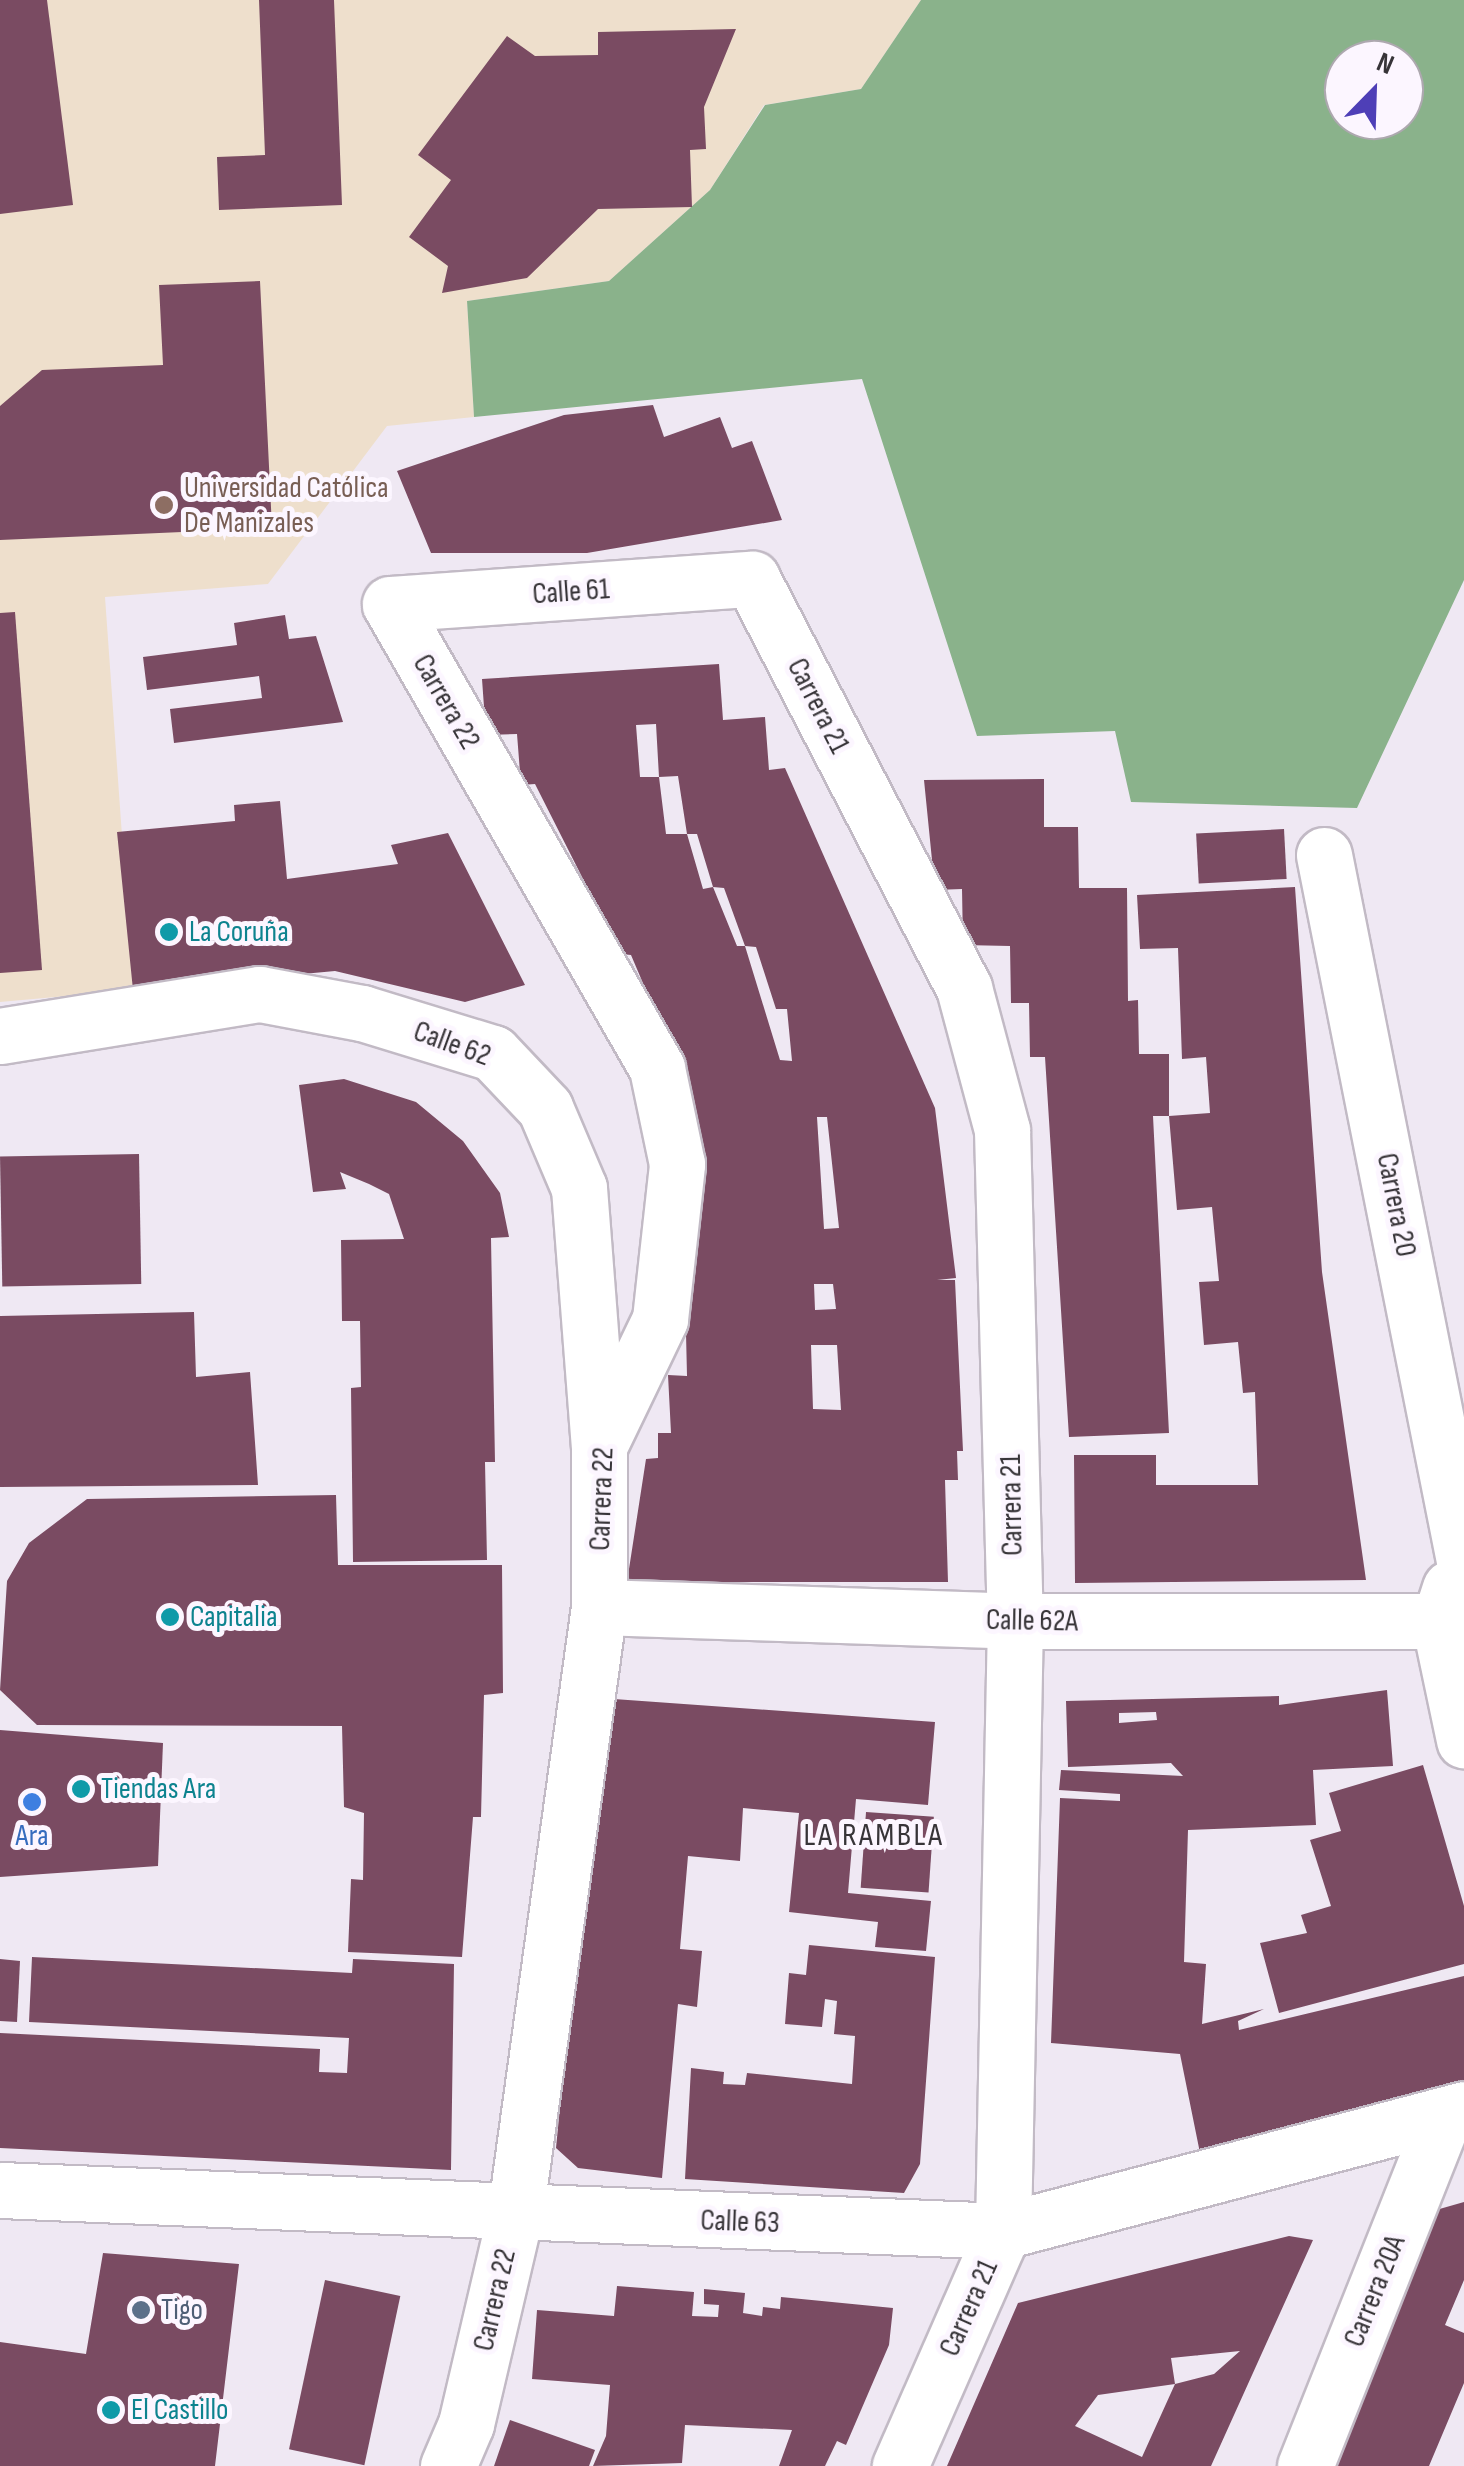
<!DOCTYPE html>
<html>
<head>
<meta charset="utf-8">
<style>
	body { margin:0 }
	#map { position:relative; width:1464px; height:2466px; overflow:hidden; background:#efe8f3; font-family:"Sofia Sans Condensed",sans-serif }
	div>[style] { position:absolute }
	.education>* { inset:0; background:#eedfcc }
	.forest>* { inset:0; background:#8ab28b }
	.building>* { inset:0; background:#7a4b62; transform-origin:0 0 }
	.roads { filter:drop-shadow(2px 0 #c2bac5) drop-shadow(-2px 0 #c2bac5) drop-shadow(0 2px #c2bac5) drop-shadow(0 -2px #c2bac5) }
	.minor>* { height:55px; margin:-27.5px; padding:0 27.5px; transform-origin:27.5px; border-radius:27.5px; background:#fff }
	.dots>* { width:28px; height:28px; translate:-50% -50%; box-sizing:border-box; border:5px solid #fcf6ff; border-radius:50% }
	span { translate:-50% -50%; white-space:nowrap; text-align:center; line-height:1.15; -webkit-text-stroke:10px #fcf6ff; paint-order:stroke }
	.education-label { font-size:30px; color:#785e54 }
	.left { translate:0 -50%; text-align:left }
	.street-label { font-size:30px; color:#373438 }
	.culture-label { font-size:30px; color:#0d838f }
	.shop-label { font-size:30px; color:#366cbe }
	.service-label { font-size:30px; color:#4e5e75 }
	.neighbourhood-label { font-size:32px; color:#373438; letter-spacing:2.5px }
	.north { position:absolute; left:1324px; top:40px; width:100px; height:100px; box-sizing:border-box; background:#fcf6ff; border:2px solid #ada8af; border-radius:50%; rotate:23deg; font-size:28px; font-weight:700; line-height:40px; text-align:center; color:#373438 }
	.north::after { content:''; display:block; margin:auto; width:35px; height:45px; background:#4e3fb7; clip-path:polygon(50% 0,100% 100%,50% 72%,0 100%) }
</style>
</head>
<body>
<div id="map">
	<div class="education">
		<i style="clip-path:polygon(0 0,921px 0,861px 89px,764px 105px,710px 190px,609px 281px,467px 301px,474px 417px,387px 426px,268px 584px,105px 597px,133px 990px,0 1002px)"></i>
	</div>
	<div class="forest">
		<i style="clip-path:polygon(evenodd,921px 0,1464px 0,1464px 580px,1357px 808px,1131px 802px,1115px 731px,977px 736px,862px 379px,474px 417px,467px 301px,609px 281px,710px 190px,765px 105px,861px 89px,921px 0,1344px 60px,1404px 60px,1404px 120px,1344px 120px,1344px 60px)"></i>
	</div>
	<div class="building">
		<i style="clip-path:polygon(0 0,47px 0,73px 205px,0 214px)"></i>
		<i style="clip-path:polygon(259px 0,334px 0,342px 205px,219px 210px,217px 157px,265px 155px)"></i>
		<i style="clip-path:polygon(736px 29px,704px 107px,706px 149px,690px 150px,692px 207px,598px 209px,527px 278px,442px 293px,448px 266px,409px 237px,451px 180px,418px 155px,507px 36px,535px 56px,598px 55px,598px 32px)"></i>
		<i style="clip-path:polygon(260px 281px,272px 528px,0 540px,0 406px,42px 370px,163px 365px,159px 285px)"></i>
		<i style="clip-path:polygon(653px 405px,664px 437px,720px 417px,732px 448px,752px 441px,782px 520px,587px 553px,431px 553px,397px 471px,564px 415px)"></i>
		<i style="clip-path:polygon(15px 612px,42px 970px,0 973px,0 613px)"></i>
		<i style="clip-path:polygon(285px 615px,289px 639px,316px 636px,343px 722px,174px 743px,170px 709px,262px 698px,259px 676px,147px 690px,143px 657px,237px 645px,234px 623px)"></i>
		<i style="clip-path:polygon(evenodd,719px 664px,723px 720px,765px 717px,769px 770px,785px 768px,935px 1108px,956px 1278px,937px 1280px,955px 1280px,963px 1451px,957px 1451px,958px 1480px,945px 1480px,948px 1582px,627px 1582px,646px 1459px,658px 1458px,658px 1433px,671px 1433px,668px 1375px,687px 1376px,685px 1291px,703px 1150px,680px 1070px,631px 955px,621px 954px,535px 784px,521px 785px,517px 734px,486px 735px,482px 679px,719px 664px,656px 724px,659px 777px,678px 776px,687px 834px,697px 834px,713px 887px,724px 888px,745px 946px,737px 946px,713px 887px,703px 889px,687px 834px,666px 834px,659px 777px,640px 777px,636px 725px,656px 724px,719px 664px,745px 946px,756px 947px,776px 1009px,787px 1009px,792px 1061px,780px 1060px,745px 946px,719px 664px,817px 1117px,827px 1117px,839px 1228px,824px 1229px,817px 1117px,719px 664px,814px 1284px,833px 1284px,836px 1309px,815px 1310px,814px 1284px,719px 664px,811px 1345px,837px 1345px,841px 1410px,813px 1409px,811px 1345px)"></i>
		<i style="clip-path:polygon(1044px 779px,1044px 827px,1078px 827px,1079px 888px,1127px 888px,1128px 1001px,1138px 1000px,1139px 1054px,1169px 1054px,1169px 1116px,1153px 1116px,1169px 1433px,1069px 1437px,1045px 1057px,1030px 1057px,1029px 1003px,1011px 1003px,1010px 946px,963px 945px,962px 889px,935px 890px,924px 780px)"></i>
		<i style="clip-path:polygon(280px 801px,287px 879px,398px 864px,391px 845px,448px 833px,525px 985px,465px 1002px,335px 971px,133px 990px,117px 832px,235px 821px,234px 805px)"></i>
		<i style="left:1284px;top:829px;width:50px;height:88px;rotate:87deg"></i>
		<i style="clip-path:polygon(1295px 887px,1322px 1272px,1366px 1580px,1075px 1583px,1074px 1455px,1156px 1455px,1156px 1485px,1258px 1485px,1255px 1392px,1243px 1393px,1238px 1342px,1204px 1345px,1199px 1282px,1219px 1281px,1212px 1207px,1177px 1210px,1169px 1116px,1210px 1113px,1206px 1057px,1182px 1059px,1178px 948px,1140px 949px,1137px 895px)"></i>
		<i style="clip-path:polygon(344px 1079px,416px 1102px,463px 1141px,500px 1193px,509px 1237px,491px 1238px,495px 1462px,485px 1462px,487px 1560px,353px 1562px,351px 1388px,361px 1387px,360px 1321px,342px 1321px,341px 1240px,404px 1239px,389px 1194px,369px 1184px,340px 1172px,346px 1189px,313px 1192px,299px 1085px)"></i>
		<i style="left:139px;top:1154px;width:130px;height:139px;rotate:89deg"></i>
		<i style="clip-path:polygon(194px 1312px,196px 1377px,250px 1372px,258px 1485px,0 1487px,0 1316px)"></i>
		<i style="clip-path:polygon(336px 1495px,338px 1565px,502px 1565px,503px 1693px,484px 1695px,481px 1817px,473px 1817px,462px 1957px,348px 1952px,351px 1879px,363px 1880px,364px 1813px,344px 1807px,342px 1726px,37px 1725px,0 1690px,7px 1581px,29px 1543px,87px 1499px)"></i>
		<i style="clip-path:polygon(evenodd,1387px 1690px,1393px 1766px,1313px 1770px,1316px 1825px,1188px 1830px,1184px 1962px,1206px 1964px,1202px 2024px,1264px 2009px,1238px 2021px,1239px 2030px,1464px 1976px,1464px 2089px,1200px 2153px,1180px 2054px,1051px 2043px,1060px 1798px,1120px 1801px,1120px 1794px,1059px 1790px,1061px 1770px,1183px 1776px,1171px 1763px,1068px 1767px,1066px 1701px,1279px 1696px,1279px 1705px,1387px 1690px,1156px 1712px,1157px 1720px,1119px 1723px,1119px 1713px,1156px 1712px)"></i>
		<i style="clip-path:polygon(600px 1698px,935px 1722px,928px 1805px,856px 1799px,848px 1893px,931px 1901px,926px 1951px,875px 1947px,878px 1922px,789px 1912px,799px 1813px,743px 1808px,740px 1861px,688px 1856px,680px 1949px,702px 1951px,697px 2007px,678px 2004px,662px 2178px,578px 2168px,556px 2148px)"></i>
		<i style="clip-path:polygon(0 1730px,163px 1743px,158px 1866px,0 1877px)"></i>
		<i style="clip-path:polygon(1423px 1765px,1464px 1906px,1464px 1964px,1279px 2013px,1260px 1943px,1307px 1933px,1301px 1915px,1331px 1906px,1310px 1840px,1341px 1831px,1329px 1793px)"></i>
		<i style="left:866px;top:1812px;width:68px;height:76px;rotate:4deg"></i>
		<i style="clip-path:polygon(809px 1945px,935px 1957px,920px 2164px,904px 2193px,685px 2179px,691px 2068px,724px 2072px,723px 2084px,745px 2085px,747px 2073px,852px 2084px,855px 2036px,834px 2034px,837px 2001px,825px 1999px,822px 2027px,785px 2024px,789px 1973px,806px 1975px)"></i>
		<i style="clip-path:polygon(32px 1957px,352px 1973px,353px 1959px,454px 1964px,451px 2170px,0 2148px,0 2033px,320px 2049px,319px 2072px,347px 2073px,349px 2038px,29px 2022px)"></i>
		<i style="clip-path:polygon(0 1959px,20px 1961px,17px 2022px,0 2021px)"></i>
		<i style="clip-path:polygon(1464px 2202px,1464px 2280px,1445px 2325px,1464px 2333px,1464px 2383px,1429px 2466px,1329px 2466px,1436px 2210px)"></i>
		<i style="clip-path:polygon(evenodd,1289px 2236px,1313px 2240px,1211px 2466px,947px 2466px,1018px 2303px,1289px 2236px,1240px 2351px,1214px 2374px,1175px 2384px,1171px 2358px,1240px 2351px,1289px 2236px,1175px 2384px,1142px 2457px,1075px 2426px,1098px 2395px,1175px 2384px)"></i>
		<i style="clip-path:polygon(103px 2253px,239px 2264px,215px 2466px,0 2466px,0 2342px,86px 2354px)"></i>
		<i style="left:325px;top:2280px;width:77px;height:173px;rotate:12deg"></i>
		<i style="clip-path:polygon(617px 2286px,694px 2292px,692px 2316px,718px 2317px,719px 2305px,704px 2304px,704px 2289px,745px 2293px,743px 2313px,762px 2316px,763px 2307px,780px 2309px,781px 2297px,893px 2308px,889px 2345px,846px 2445px,837px 2441px,825px 2466px,779px 2466px,792px 2430px,685px 2425px,682px 2463px,593px 2466px,606px 2436px,610px 2385px,532px 2379px,537px 2310px,614px 2316px)"></i>
		<i style="clip-path:polygon(510px 2420px,595px 2450px,589px 2466px,494px 2466px)"></i>
	</div>
	<div class="roads">
		<div class="minor">
			<i style="left:1324px;top:855px;width:720px;rotate:78.78deg"></i>
			<i style="left:0;top:1036px;width:263px;rotate:-9.2deg"></i>
			<i style="left:260px;top:994px;width:104px;rotate:10.6deg"></i>
			<i style="left:362px;top:1013px;width:137px;rotate:17deg"></i>
			<i style="left:493px;top:1053px;width:76px;rotate:46.6deg"></i>
			<i style="left:545px;top:1108px;width:87px;rotate:67deg"></i>
			<i style="left:579px;top:1188px;width:259px;rotate:85.6deg"></i>
			<i style="left:599px;top:1446px;width:161px;rotate:90deg"></i>
			<i style="left:599px;top:1607px;width:614px;rotate:97.87deg"></i>
			<i style="left:515px;top:2215px;width:215px;rotate:103.2deg"></i>
			<i style="left:466px;top:2424px;width:46px;rotate:113.2deg"></i>
			<i style="left:599px;top:1446px;width:141px;rotate:-64.3deg"></i>
			<i style="left:660px;top:1319px;width:156px;rotate:-83.7deg"></i>
			<i style="left:677px;top:1164px;width:98px;rotate:-101.8deg"></i>
			<i style="left:657px;top:1068px;width:535px;rotate:-119.92deg"></i>
			<i style="left:390px;top:604px;width:363px;rotate:-4deg"></i>
			<i style="left:752px;top:579px;width:461px;rotate:62.6deg"></i>
			<i style="left:964px;top:988px;width:147px;rotate:75deg"></i>
			<i style="left:1002px;top:1130px;width:491px;rotate:88.5deg"></i>
			<i style="left:1015px;top:1621px;width:610px;rotate:91.13deg"></i>
			<i style="left:1003px;top:2231px;width:257px;rotate:113.7deg"></i>
			<i style="left:1450px;top:1588px;width:35px;rotate:108deg"></i>
			<i style="left:1439px;top:1621px;width:122px;rotate:78.1deg"></i>
			<i style="left:599px;top:1607px;width:416px;rotate:1.9deg"></i>
			<i style="left:1015px;top:1621px;width:449px"></i>
			<i style="left:0;top:2190px;width:1004px;rotate:2.34deg"></i>
			<i style="left:1003px;top:2231px;width:477px;rotate:-14.8deg"></i>
			<i style="left:1305px;top:2466px;width:378px;rotate:-68.3deg"></i>
		</div>
	</div>
	<div class="dots">
		<i style="left:164px;top:505px;background:#8d6e63"></i>
		<i style="left:169px;top:932px;background:#0f9aa8"></i>
		<i style="left:170px;top:1617px;background:#0f9aa8"></i>
		<i style="left:81px;top:1789px;background:#0f9aa8"></i>
		<i style="left:32px;top:1802px;background:#3f7fe0"></i>
		<i style="left:141px;top:2310px;background:#5c6f8a"></i>
		<i style="left:111px;top:2410px;background:#0f9aa8"></i>
	</div>
	<div class="education-label">
		<span class="left" style="left:184px;top:505px">Universidad Católica<br>De Manizales</span>
	</div>
	<div class="street-label">
		<span style="left:571px;top:592px;rotate:-4deg">Calle 61</span>
		<span style="left:446px;top:702px;rotate:60deg">Carrera 22</span>
		<span style="left:818px;top:706px;rotate:63deg">Carrera 21</span>
		<span style="left:452px;top:1044px;rotate:20deg">Calle 62</span>
		<span style="left:1396px;top:1205px;rotate:79deg">Carrera 20</span>
		<span style="left:602px;top:1499px;rotate:-88deg">Carrera 22</span>
		<span style="left:1012px;top:1505px;rotate:-91deg">Carrera 21</span>
		<span style="left:1032px;top:1621px;rotate:1deg">Calle 62A</span>
		<span style="left:740px;top:2222px;rotate:2deg">Calle 63</span>
		<span style="left:1375px;top:2291px;rotate:-68deg">Carrera 20A</span>
		<span style="left:495px;top:2300px;rotate:-77deg">Carrera 22</span>
		<span style="left:969px;top:2308px;rotate:-66deg">Carrera 21</span>
	</div>
	<div class="culture-label">
		<span class="left" style="left:189px;top:932px">La Coruña</span>
		<span class="left" style="left:190px;top:1617px">Capitalia</span>
		<span class="left" style="left:101px;top:1789px">Tiendas Ara</span>
		<span class="left" style="left:131px;top:2410px">El Castillo</span>
	</div>
	<div class="shop-label">
		<span style="left:32px;top:1836px">Ara</span>
	</div>
	<div class="service-label">
		<span class="left" style="left:161px;top:2310px">Tigo</span>
	</div>
	<div class="neighbourhood-label">
		<span style="left:874px;top:1836px">LA RAMBLA</span>
	</div>
	<div class="north">N</div>
</div>
</body>
</html>
